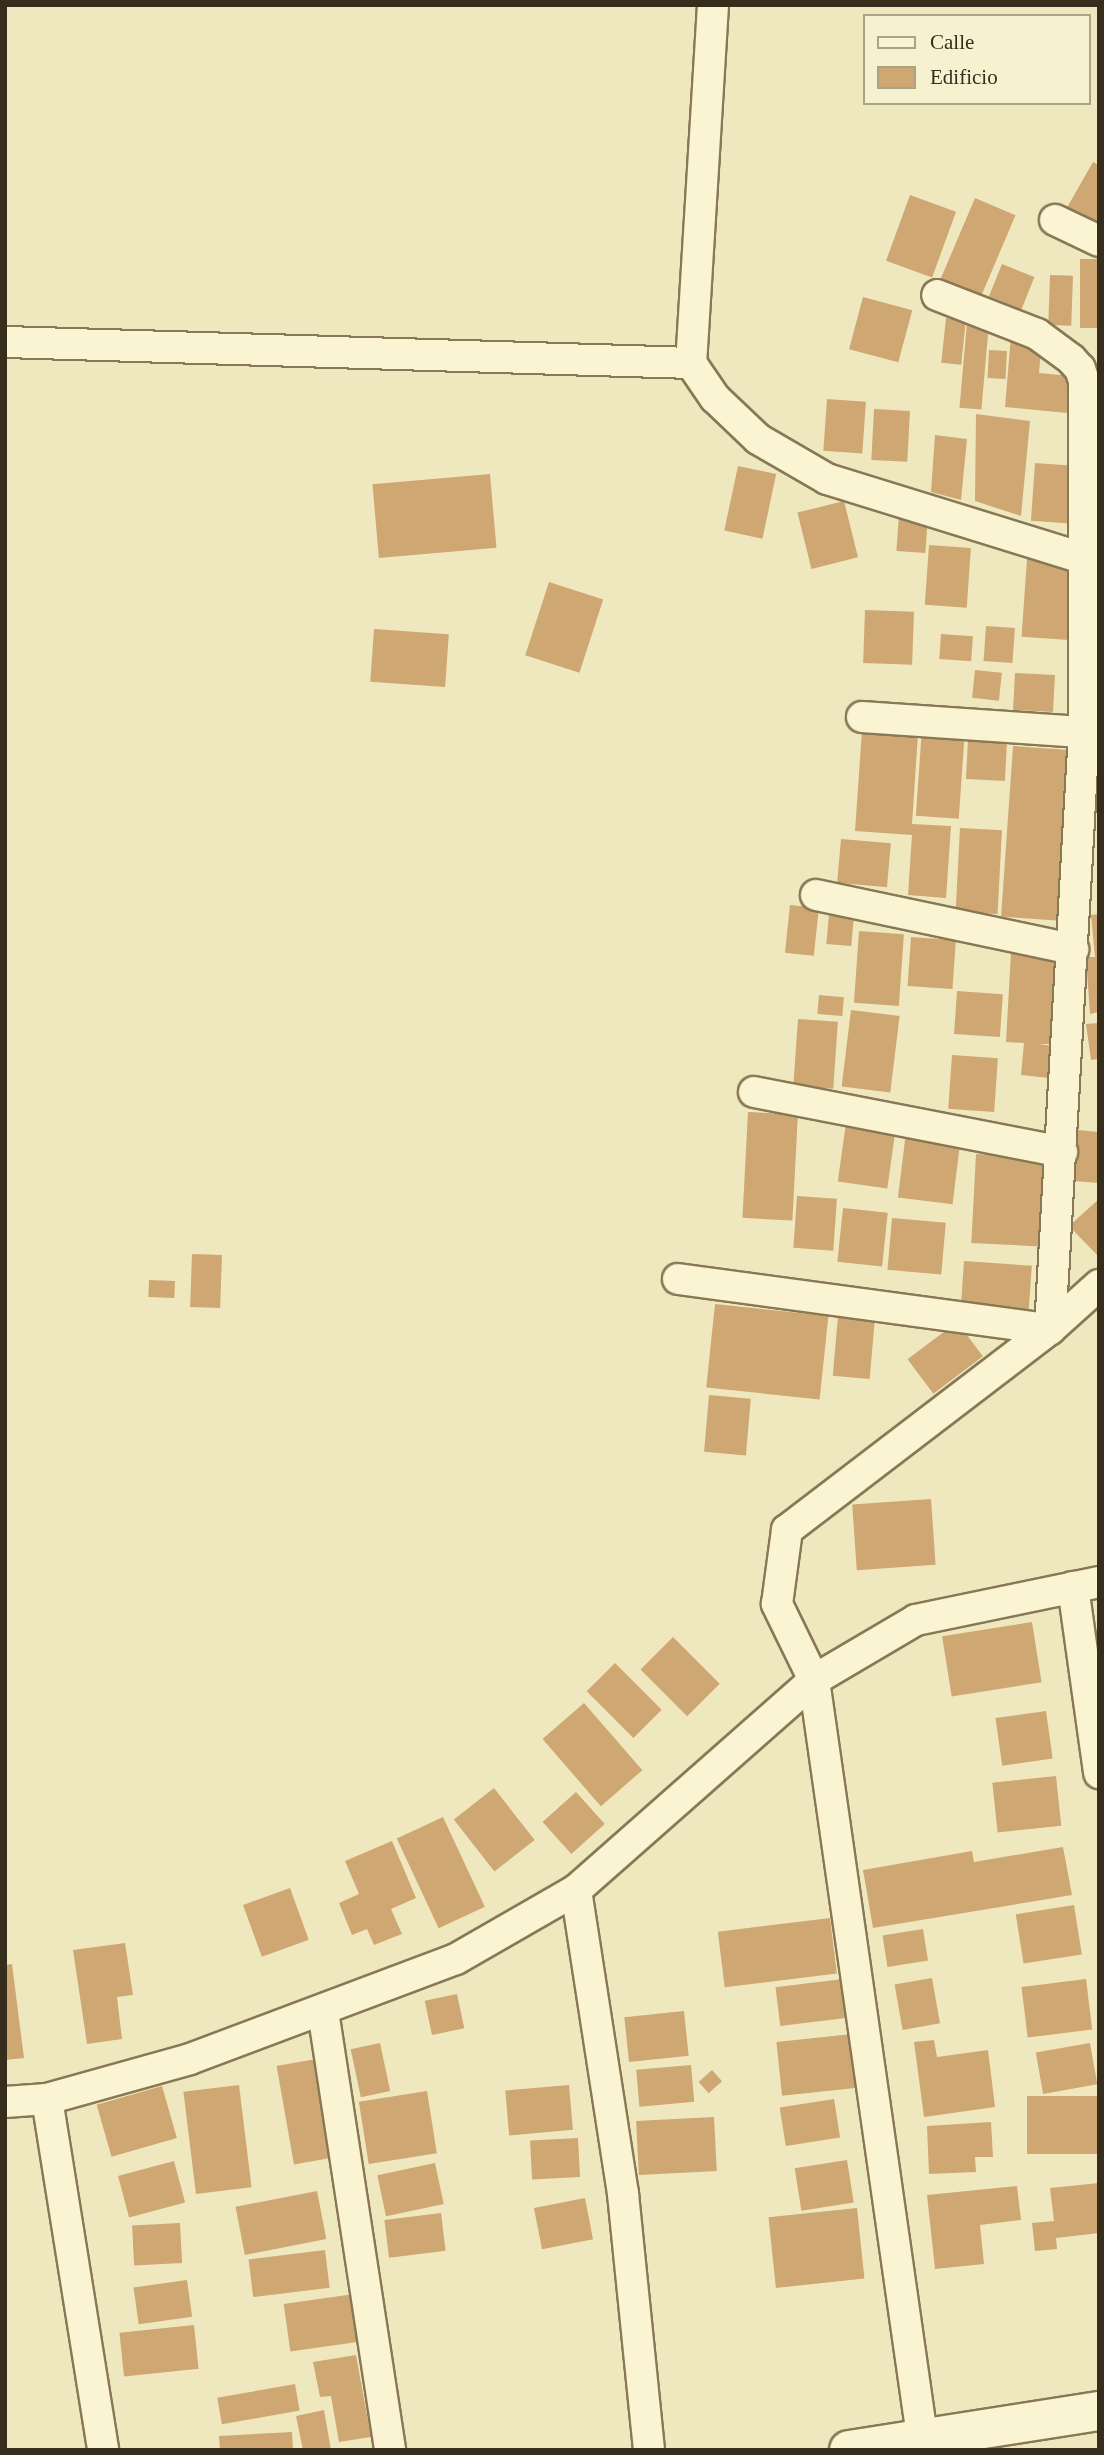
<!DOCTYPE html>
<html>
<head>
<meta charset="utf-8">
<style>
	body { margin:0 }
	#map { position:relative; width:1104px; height:2455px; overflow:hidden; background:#efe8be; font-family:"Times New Roman",serif }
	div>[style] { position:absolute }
	.building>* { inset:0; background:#cfa773; transform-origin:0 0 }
	.roads { filter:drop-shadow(2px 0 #887856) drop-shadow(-2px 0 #887856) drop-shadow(0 2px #887856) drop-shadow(0 -2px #887856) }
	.street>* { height:30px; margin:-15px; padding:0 15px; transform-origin:15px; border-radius:15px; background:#faf4d2 }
	.secondary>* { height:38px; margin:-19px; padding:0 19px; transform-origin:19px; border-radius:19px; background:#faf4d2 }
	span { translate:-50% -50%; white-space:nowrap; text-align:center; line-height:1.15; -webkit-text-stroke:6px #f6f1ce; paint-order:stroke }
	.frame { position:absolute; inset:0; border:7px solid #372d1c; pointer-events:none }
	.legend { position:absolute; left:863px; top:14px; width:228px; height:91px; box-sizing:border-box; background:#f6f1ce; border:2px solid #aaa387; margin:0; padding:9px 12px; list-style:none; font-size:21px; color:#372d1c }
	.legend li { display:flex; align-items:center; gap:14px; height:35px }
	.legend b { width:35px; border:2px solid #aaa387 }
</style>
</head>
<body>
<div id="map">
	<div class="building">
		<i style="clip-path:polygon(1093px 162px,1099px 165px,1099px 230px,1065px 211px)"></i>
		<i style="left:910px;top:195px;width:49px;height:70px;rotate:20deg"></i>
		<i style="left:975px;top:198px;width:44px;height:87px;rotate:23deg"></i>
		<i style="left:1080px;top:259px;width:19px;height:69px"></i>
		<i style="left:1002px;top:264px;width:35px;height:35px;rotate:22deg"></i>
		<i style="left:1050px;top:275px;width:23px;height:50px;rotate:2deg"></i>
		<i style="left:863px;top:297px;width:51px;height:54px;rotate:15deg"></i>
		<i style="left:946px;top:318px;width:20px;height:45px;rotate:6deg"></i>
		<i style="left:967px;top:322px;width:22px;height:86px;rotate:5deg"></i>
		<i style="clip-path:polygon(1011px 336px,1042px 339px,1039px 373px,1071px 376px,1067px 413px,1005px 407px)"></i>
		<i style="left:989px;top:350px;width:18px;height:28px;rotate:3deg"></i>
		<i style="left:827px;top:399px;width:39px;height:52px;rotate:4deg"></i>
		<i style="left:874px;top:409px;width:36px;height:51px;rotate:3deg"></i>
		<i style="clip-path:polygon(976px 414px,1030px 421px,1021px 516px,975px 501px)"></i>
		<i style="clip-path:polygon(935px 435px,967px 439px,961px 500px,931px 492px)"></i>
		<i style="left:1035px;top:463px;width:39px;height:58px;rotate:4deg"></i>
		<i style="left:738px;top:466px;width:39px;height:66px;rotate:12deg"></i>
		<i style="left:490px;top:474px;width:74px;height:118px;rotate:85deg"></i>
		<i style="left:844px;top:501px;width:58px;height:48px;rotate:76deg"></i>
		<i style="left:899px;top:514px;width:29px;height:37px;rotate:4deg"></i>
		<i style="left:929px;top:545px;width:42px;height:60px;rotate:4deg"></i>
		<i style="left:1027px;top:559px;width:51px;height:78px;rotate:4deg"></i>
		<i style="left:549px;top:582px;width:57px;height:77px;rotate:18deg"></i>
		<i style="left:865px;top:610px;width:49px;height:53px;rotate:2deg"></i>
		<i style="left:986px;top:626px;width:29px;height:35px;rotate:4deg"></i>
		<i style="left:374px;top:629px;width:75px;height:53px;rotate:4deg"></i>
		<i style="left:941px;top:634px;width:32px;height:25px;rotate:4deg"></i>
		<i style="left:975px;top:670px;width:27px;height:28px;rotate:6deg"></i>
		<i style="left:1015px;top:673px;width:40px;height:37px;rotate:3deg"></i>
		<i style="left:922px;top:728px;width:43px;height:88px;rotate:4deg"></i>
		<i style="clip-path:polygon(862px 730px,918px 734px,912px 824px,951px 826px,946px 898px,908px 895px,912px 835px,855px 831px)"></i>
		<i style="left:968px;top:740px;width:39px;height:39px;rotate:3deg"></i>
		<i style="left:1013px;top:746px;width:56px;height:171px;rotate:4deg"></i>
		<i style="left:960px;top:828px;width:42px;height:84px;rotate:3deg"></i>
		<i style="left:841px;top:839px;width:50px;height:44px;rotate:5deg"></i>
		<i style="left:790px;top:905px;width:29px;height:48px;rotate:6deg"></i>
		<i style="left:829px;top:914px;width:25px;height:30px;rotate:5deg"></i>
		<i style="clip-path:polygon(1099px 914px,1099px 1012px,1090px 1014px,1086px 957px,1095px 957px,1091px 915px)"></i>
		<i style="left:859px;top:931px;width:45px;height:72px;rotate:4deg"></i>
		<i style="left:911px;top:937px;width:45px;height:49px;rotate:4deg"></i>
		<i style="clip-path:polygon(1011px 952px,1056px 954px,1051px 1044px,1038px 1044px,1053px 1046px,1049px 1078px,1021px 1075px,1024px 1043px,1006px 1042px)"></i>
		<i style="left:957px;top:991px;width:46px;height:43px;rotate:4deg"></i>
		<i style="left:819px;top:995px;width:25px;height:19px;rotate:5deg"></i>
		<i style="left:851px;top:1010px;width:49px;height:77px;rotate:7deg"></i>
		<i style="left:798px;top:1019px;width:40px;height:67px;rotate:4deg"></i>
		<i style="clip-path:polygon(1099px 1023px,1099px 1059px,1091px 1060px,1086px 1024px)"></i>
		<i style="left:952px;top:1055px;width:46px;height:54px;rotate:4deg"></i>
		<i style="left:748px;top:1112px;width:50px;height:106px;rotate:3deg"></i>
		<i style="left:846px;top:1123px;width:50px;height:59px;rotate:8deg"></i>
		<i style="clip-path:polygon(1078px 1130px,1099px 1132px,1099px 1183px,1075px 1181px)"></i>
		<i style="left:906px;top:1132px;width:55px;height:66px;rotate:7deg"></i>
		<i style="left:976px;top:1154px;width:68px;height:89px;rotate:3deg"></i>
		<i style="left:797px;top:1196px;width:40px;height:52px;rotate:4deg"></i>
		<i style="clip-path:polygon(1099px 1199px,1099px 1257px,1069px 1226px)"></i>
		<i style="left:843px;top:1208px;width:45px;height:54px;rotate:6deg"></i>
		<i style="left:892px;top:1218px;width:54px;height:52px;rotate:5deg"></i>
		<i style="left:192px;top:1254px;width:30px;height:53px;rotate:2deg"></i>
		<i style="left:964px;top:1261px;width:68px;height:51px;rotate:4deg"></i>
		<i style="left:149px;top:1280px;width:26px;height:17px;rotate:2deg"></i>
		<i style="left:715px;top:1304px;width:114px;height:84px;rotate:6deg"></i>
		<i style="left:838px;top:1316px;width:37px;height:60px;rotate:5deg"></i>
		<i style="left:957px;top:1322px;width:43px;height:62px;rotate:53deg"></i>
		<i style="left:709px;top:1395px;width:42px;height:57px;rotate:5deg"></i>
		<i style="left:931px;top:1499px;width:66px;height:79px;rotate:86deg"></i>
		<i style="left:1032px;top:1622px;width:61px;height:91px;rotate:81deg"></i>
		<i style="left:673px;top:1637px;width:66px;height:46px;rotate:45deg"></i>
		<i style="left:615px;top:1663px;width:66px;height:40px;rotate:45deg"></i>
		<i style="left:584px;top:1703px;width:89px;height:55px;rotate:49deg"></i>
		<i style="left:1046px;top:1711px;width:48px;height:51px;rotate:82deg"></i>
		<i style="left:1056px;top:1776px;width:50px;height:64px;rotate:84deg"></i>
		<i style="left:494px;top:1788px;width:66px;height:51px;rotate:52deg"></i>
		<i style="left:576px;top:1792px;width:43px;height:45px;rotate:48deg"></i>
		<i style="left:443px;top:1817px;width:99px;height:51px;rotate:65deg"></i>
		<i style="clip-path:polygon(392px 1841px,416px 1898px,391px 1909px,402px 1934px,374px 1945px,367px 1929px,352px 1935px,339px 1903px,359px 1894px,345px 1861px)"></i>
		<i style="clip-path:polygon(1063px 1847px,1072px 1895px,873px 1928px,863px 1870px,972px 1851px,974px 1862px)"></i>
		<i style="left:290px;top:1888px;width:55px;height:50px;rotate:70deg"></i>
		<i style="left:1074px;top:1905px;width:50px;height:59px;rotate:81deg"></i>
		<i style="left:830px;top:1918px;width:56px;height:113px;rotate:83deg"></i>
		<i style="left:923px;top:1929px;width:32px;height:41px;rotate:81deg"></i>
		<i style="clip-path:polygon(125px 1943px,133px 1995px,117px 1997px,122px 2039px,87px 2044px,73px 1950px)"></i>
		<i style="clip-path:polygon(12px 1964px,24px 2058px,5px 2060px,5px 1965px)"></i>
		<i style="left:932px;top:1978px;width:46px;height:38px;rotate:80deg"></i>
		<i style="left:843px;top:1979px;width:39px;height:68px;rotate:83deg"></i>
		<i style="left:1086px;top:1979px;width:51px;height:65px;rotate:83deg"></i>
		<i style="left:457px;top:1994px;width:35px;height:33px;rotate:78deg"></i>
		<i style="left:684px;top:2011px;width:45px;height:60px;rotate:84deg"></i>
		<i style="left:852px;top:2034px;width:54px;height:76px;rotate:84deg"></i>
		<i style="clip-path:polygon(934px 2040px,937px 2057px,988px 2050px,995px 2107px,924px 2117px,914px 2042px)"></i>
		<i style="left:380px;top:2043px;width:49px;height:30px;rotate:78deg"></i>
		<i style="left:1090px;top:2043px;width:42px;height:55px;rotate:80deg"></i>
		<i style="left:316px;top:2059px;width:100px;height:40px;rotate:80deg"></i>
		<i style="left:691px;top:2065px;width:37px;height:55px;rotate:85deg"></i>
		<i style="left:712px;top:2070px;width:15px;height:18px;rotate:48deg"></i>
		<i style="left:239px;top:2085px;width:103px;height:56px;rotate:83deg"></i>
		<i style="left:569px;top:2085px;width:45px;height:64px;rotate:85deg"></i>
		<i style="left:162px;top:2086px;width:54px;height:68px;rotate:74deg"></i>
		<i style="left:427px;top:2091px;width:63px;height:69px;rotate:81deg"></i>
		<i style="left:1099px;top:2096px;width:58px;height:72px;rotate:90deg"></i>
		<i style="left:834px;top:2099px;width:39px;height:55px;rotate:81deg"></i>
		<i style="left:714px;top:2117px;width:54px;height:78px;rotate:87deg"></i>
		<i style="clip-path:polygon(991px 2122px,993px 2157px,975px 2157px,976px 2172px,929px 2174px,927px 2126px)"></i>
		<i style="left:578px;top:2138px;width:39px;height:48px;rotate:87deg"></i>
		<i style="left:847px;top:2160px;width:43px;height:53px;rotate:81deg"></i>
		<i style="left:174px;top:2161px;width:43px;height:58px;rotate:75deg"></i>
		<i style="left:435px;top:2163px;width:42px;height:59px;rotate:78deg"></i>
		<i style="clip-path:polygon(1099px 2183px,1099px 2233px,1056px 2238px,1057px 2249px,1035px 2251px,1032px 2223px,1054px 2221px,1050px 2188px)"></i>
		<i style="clip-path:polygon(1017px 2186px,1021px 2220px,980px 2225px,984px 2264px,935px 2269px,927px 2195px)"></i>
		<i style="left:317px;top:2191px;width:49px;height:83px;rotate:79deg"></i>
		<i style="left:585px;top:2198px;width:42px;height:52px;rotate:79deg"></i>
		<i style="left:857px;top:2208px;width:71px;height:89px;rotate:84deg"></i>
		<i style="left:441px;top:2213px;width:38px;height:57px;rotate:83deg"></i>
		<i style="left:180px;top:2223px;width:40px;height:48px;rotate:87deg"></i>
		<i style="left:325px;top:2250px;width:38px;height:77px;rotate:83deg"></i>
		<i style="left:187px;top:2280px;width:37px;height:54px;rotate:82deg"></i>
		<i style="left:354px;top:2294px;width:48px;height:71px;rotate:82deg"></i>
		<i style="left:194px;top:2325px;width:44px;height:75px;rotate:84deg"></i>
		<i style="clip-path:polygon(356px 2355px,371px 2437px,339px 2442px,331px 2396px,320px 2397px,313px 2362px)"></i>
		<i style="left:295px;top:2384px;width:27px;height:79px;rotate:80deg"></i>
		<i style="clip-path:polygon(324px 2410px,331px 2450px,303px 2450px,296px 2416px)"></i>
		<i style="clip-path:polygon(292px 2432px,293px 2450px,220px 2450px,219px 2436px)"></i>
	</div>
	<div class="roads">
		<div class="street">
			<i style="left:713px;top:5px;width:359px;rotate:93.5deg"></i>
			<i style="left:691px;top:363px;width:42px;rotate:55.6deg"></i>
			<i style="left:715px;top:398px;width:59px;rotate:43.6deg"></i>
			<i style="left:758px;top:439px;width:80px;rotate:30.1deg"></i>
			<i style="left:827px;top:479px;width:271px;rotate:17.2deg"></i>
			<i style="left:1086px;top:559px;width:13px"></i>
			<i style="left:1055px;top:220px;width:49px;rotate:25.5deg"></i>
			<i style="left:5px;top:342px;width:686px;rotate:1.75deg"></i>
			<i style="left:862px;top:717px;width:223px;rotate:3.9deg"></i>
			<i style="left:816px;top:895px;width:263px;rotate:11.9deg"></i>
			<i style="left:754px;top:1092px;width:314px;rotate:11deg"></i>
			<i style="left:678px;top:1279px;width:375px;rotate:7.7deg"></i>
			<i style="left:1050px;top:1329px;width:598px;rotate:-86.74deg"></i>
			<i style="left:1084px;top:732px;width:351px;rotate:-90deg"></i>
			<i style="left:1084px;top:381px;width:13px;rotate:-108deg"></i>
			<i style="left:1080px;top:369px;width:13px;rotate:-132deg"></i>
			<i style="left:1071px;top:359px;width:42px;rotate:-143.7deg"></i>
			<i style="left:1037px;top:334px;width:107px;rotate:-158.7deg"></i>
			<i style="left:1073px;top:1587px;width:188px;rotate:82deg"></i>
			<i style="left:576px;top:1890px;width:308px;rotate:81.2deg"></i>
			<i style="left:623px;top:2194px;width:257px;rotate:84.2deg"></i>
			<i style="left:323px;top:2011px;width:444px;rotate:81.3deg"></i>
			<i style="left:47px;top:2099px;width:355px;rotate:80.9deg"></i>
			<i style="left:5px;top:2102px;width:42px;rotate:-4.1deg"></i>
			<i style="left:47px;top:2099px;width:148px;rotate:-15.6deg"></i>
			<i style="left:190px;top:2059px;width:284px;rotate:-20.6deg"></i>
			<i style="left:456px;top:1959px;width:138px;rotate:-29.9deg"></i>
			<i style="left:576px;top:1890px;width:317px;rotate:-41.4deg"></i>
			<i style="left:814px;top:1680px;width:118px;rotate:-30.5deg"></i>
			<i style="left:916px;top:1620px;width:187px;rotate:-11.7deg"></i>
			<i style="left:924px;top:2450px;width:778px;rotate:-98.13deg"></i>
			<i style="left:814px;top:1680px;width:85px;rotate:-116deg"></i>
			<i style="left:777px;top:1604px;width:75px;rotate:-82.3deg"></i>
			<i style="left:787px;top:1530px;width:331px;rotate:-37.4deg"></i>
			<i style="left:1050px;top:1329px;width:66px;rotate:-41.9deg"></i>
		</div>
		<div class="secondary">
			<i style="left:849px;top:2450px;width:253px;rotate:-8.9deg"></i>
		</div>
	</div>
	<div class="frame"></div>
	<ul class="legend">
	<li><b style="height:9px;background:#faf4d2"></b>Calle</li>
	<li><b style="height:19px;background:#cfa773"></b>Edificio</li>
	</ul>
</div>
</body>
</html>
